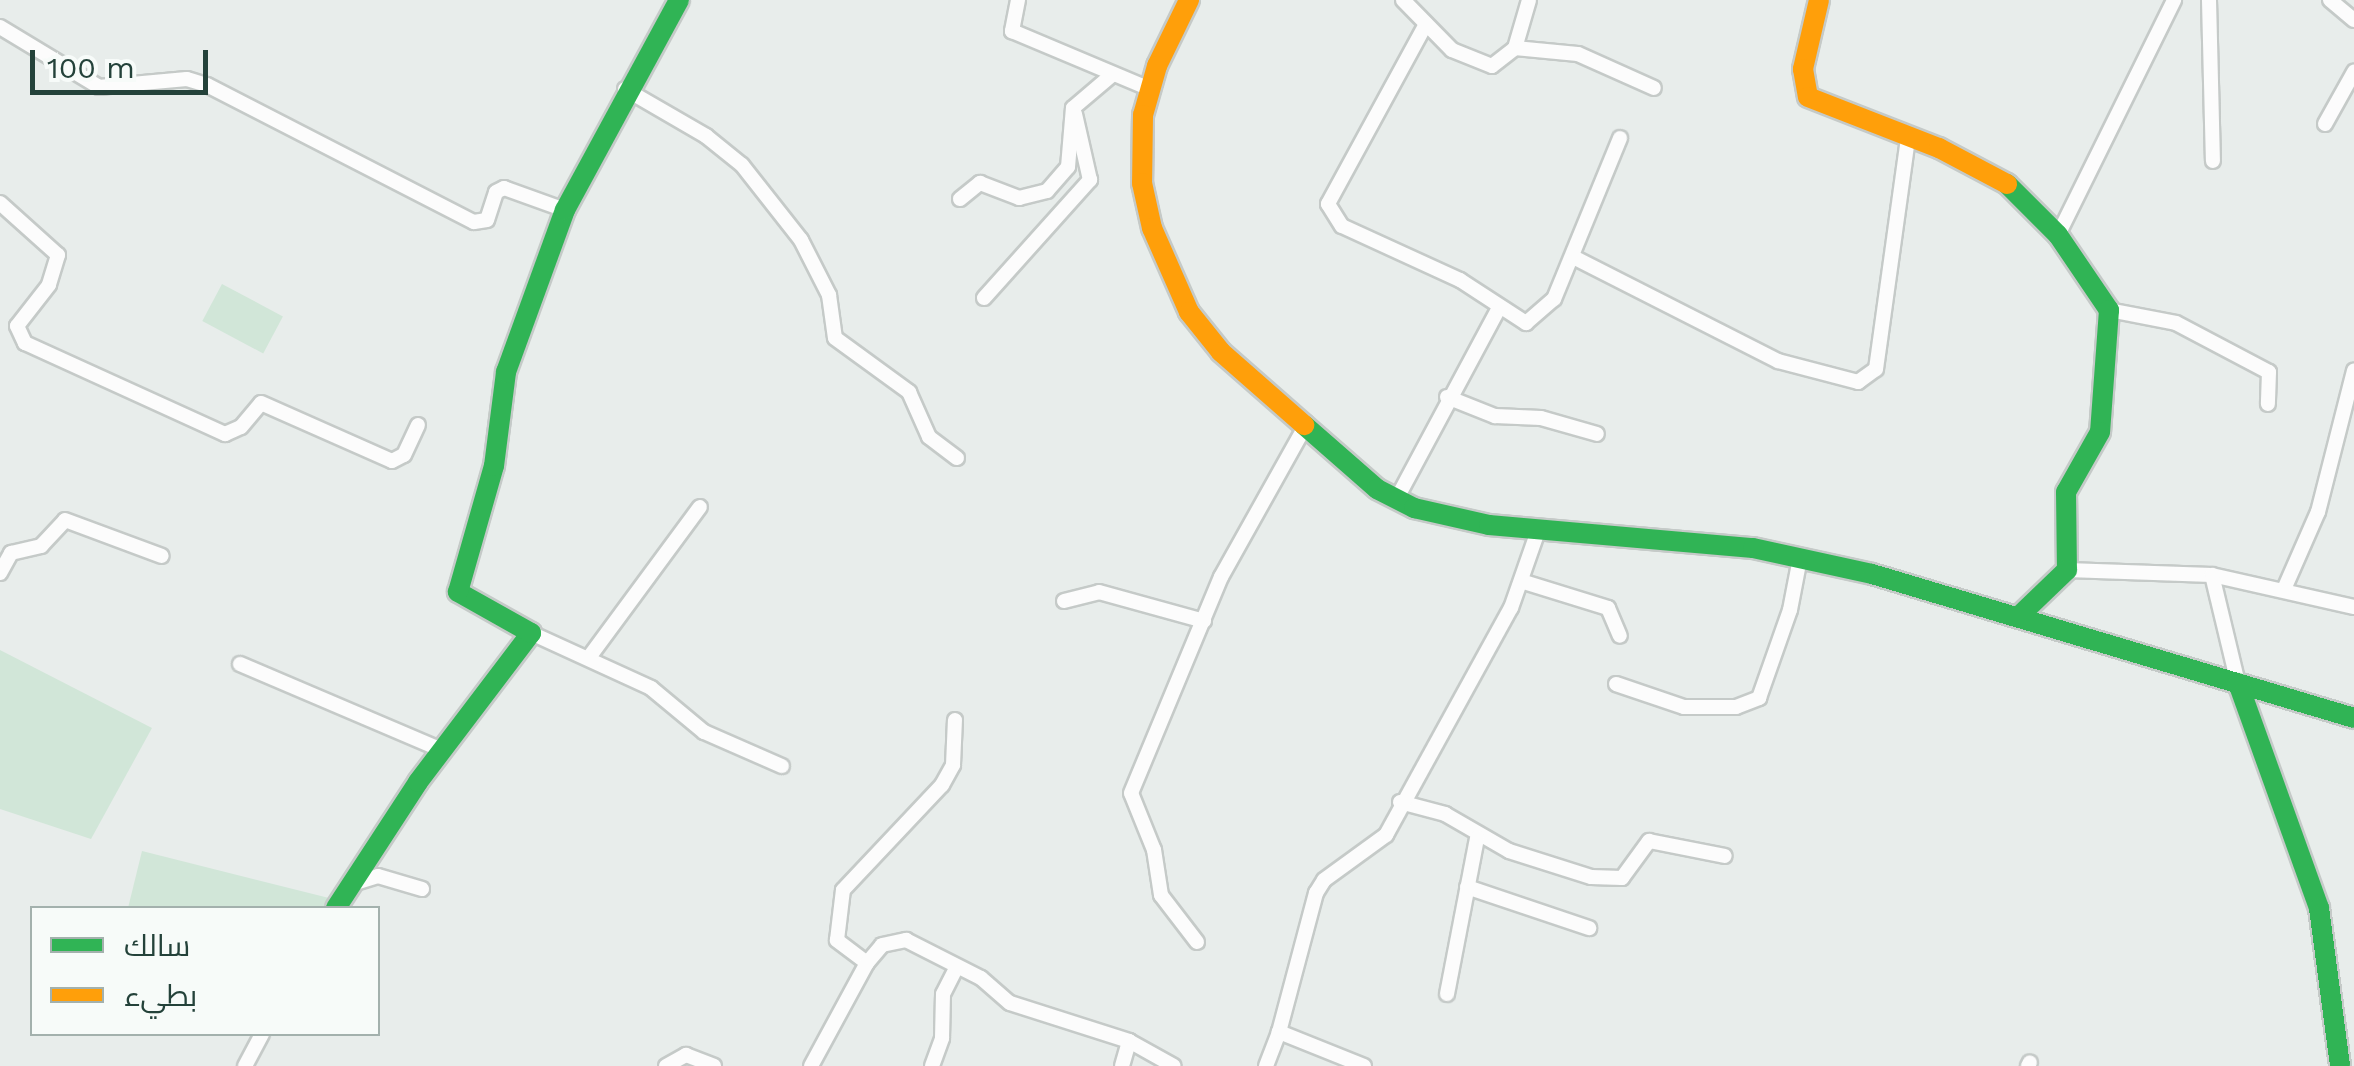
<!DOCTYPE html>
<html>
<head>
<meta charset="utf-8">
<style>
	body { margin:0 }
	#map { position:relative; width:2354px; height:1066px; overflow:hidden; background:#e8edeb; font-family:"Work Sans",Cairo,sans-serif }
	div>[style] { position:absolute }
	.green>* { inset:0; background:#d1e6d8; transform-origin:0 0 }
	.roads { filter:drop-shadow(2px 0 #c5cac8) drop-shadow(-2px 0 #c5cac8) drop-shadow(0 2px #c5cac8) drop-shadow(0 -2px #c5cac8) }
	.street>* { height:14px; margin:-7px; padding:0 7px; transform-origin:7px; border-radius:7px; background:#fcfcfc }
	.fast>* { height:20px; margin:-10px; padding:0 10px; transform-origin:10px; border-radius:10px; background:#30b455 }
	.slow>* { height:20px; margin:-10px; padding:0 10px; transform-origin:10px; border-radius:10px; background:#ff9f0a }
	span { translate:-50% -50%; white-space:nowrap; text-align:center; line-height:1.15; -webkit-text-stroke:8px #f7fbf9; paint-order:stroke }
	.legend { position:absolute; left:30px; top:906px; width:350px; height:130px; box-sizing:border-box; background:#f7fbf9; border:2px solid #a3b1ad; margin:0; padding:12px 18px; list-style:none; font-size:30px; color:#24423a }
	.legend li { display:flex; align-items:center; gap:20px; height:50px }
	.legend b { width:50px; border:2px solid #a3b1ad }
	.scale { position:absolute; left:30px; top:50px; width:178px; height:45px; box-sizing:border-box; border:5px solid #24423a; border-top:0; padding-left:12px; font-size:30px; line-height:35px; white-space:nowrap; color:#24423a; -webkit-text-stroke:8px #f7fbf9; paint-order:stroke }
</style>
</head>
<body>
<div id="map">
	<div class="green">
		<i style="left:222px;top:284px;width:69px;height:42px;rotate:28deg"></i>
		<i style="clip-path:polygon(0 650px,152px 728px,91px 839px,0 809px)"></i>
		<i style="clip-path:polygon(142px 851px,329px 898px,323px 908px,128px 908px)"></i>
	</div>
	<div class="roads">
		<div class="street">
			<i style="left:1018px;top:0;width:32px;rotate:101deg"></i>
			<i style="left:1012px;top:31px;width:150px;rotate:22.8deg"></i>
			<i style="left:1403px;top:0;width:70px;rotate:45.6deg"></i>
			<i style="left:1452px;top:50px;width:43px;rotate:21.8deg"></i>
			<i style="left:1492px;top:66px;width:29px;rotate:-38deg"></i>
			<i style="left:1515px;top:48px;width:50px;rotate:-73.7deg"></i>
			<i style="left:2209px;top:0;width:161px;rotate:88.6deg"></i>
			<i style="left:2330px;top:0;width:31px;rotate:40deg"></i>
			<i style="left:1426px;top:24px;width:205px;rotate:118.6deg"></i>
			<i style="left:1328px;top:204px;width:26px;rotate:58deg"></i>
			<i style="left:1342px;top:226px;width:130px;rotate:24.6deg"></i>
			<i style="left:1460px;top:280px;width:79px;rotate:33.1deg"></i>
			<i style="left:1526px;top:323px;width:37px;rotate:-41deg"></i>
			<i style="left:1554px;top:299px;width:174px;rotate:-67.7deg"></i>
			<i style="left:0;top:27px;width:116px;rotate:31.2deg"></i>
			<i style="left:99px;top:87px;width:88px;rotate:-5.2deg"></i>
			<i style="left:187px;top:79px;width:21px;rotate:17deg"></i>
			<i style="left:207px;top:85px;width:300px;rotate:27.2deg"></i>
			<i style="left:474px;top:222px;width:13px;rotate:-9deg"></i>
			<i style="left:487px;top:220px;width:29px;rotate:-72deg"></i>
			<i style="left:496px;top:192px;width:9px;rotate:-27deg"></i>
			<i style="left:504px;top:188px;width:65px;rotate:19.8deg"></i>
			<i style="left:1515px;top:48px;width:63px;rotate:5.4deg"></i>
			<i style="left:1578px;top:54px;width:83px;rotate:24.1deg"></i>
			<i style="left:625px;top:89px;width:94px;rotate:30.1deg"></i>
			<i style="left:706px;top:136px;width:46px;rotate:38.9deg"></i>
			<i style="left:742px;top:165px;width:95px;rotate:51.8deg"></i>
			<i style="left:801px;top:240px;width:62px;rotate:63deg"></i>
			<i style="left:829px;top:295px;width:43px;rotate:82.1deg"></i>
			<i style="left:835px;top:338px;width:92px;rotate:36.1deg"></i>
			<i style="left:909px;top:392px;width:49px;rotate:66deg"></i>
			<i style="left:929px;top:437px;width:35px;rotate:37deg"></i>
			<i style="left:2325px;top:124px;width:60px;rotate:-60.9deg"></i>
			<i style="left:960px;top:199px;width:26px;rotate:-39deg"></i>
			<i style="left:980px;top:183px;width:42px;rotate:21deg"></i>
			<i style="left:1019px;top:198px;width:29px;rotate:-14deg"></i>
			<i style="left:1047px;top:191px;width:32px;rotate:-49deg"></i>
			<i style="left:1068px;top:167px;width:59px;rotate:-85.2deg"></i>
			<i style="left:1073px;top:108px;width:52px;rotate:-40.4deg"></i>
			<i style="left:0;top:203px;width:78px;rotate:41.9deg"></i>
			<i style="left:58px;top:255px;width:31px;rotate:107deg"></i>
			<i style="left:49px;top:285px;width:52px;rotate:128deg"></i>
			<i style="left:17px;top:326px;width:19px;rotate:65deg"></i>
			<i style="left:25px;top:343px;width:220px;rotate:24.5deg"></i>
			<i style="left:225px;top:434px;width:17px;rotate:-24deg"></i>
			<i style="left:241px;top:427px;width:31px;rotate:-50deg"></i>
			<i style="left:261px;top:403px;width:143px;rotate:23.9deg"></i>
			<i style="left:392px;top:461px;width:13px;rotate:-27deg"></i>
			<i style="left:404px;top:455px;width:33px;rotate:-65deg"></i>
			<i style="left:2058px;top:235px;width:262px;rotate:-63.7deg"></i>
			<i style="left:1573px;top:257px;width:230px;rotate:26.9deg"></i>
			<i style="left:1778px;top:361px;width:83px;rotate:14.7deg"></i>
			<i style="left:1858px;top:382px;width:22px;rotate:-36deg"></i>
			<i style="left:1876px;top:369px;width:234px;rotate:-82.1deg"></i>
			<i style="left:984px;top:298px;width:159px;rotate:-48.1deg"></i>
			<i style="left:1090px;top:180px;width:68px;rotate:-102.8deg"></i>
			<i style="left:2109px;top:310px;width:68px;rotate:11deg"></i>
			<i style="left:2176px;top:323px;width:105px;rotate:27.8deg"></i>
			<i style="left:2269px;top:372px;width:32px;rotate:92deg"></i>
			<i style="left:1447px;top:397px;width:52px;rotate:21.6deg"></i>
			<i style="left:1495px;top:416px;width:46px;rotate:2.5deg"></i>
			<i style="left:1541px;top:418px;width:58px;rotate:15.9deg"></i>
			<i style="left:1396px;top:500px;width:218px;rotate:-61.8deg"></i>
			<i style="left:2067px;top:570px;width:145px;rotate:2deg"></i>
			<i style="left:2212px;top:575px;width:146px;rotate:12.7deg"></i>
			<i style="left:0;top:573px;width:23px;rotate:-61deg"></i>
			<i style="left:11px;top:553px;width:31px;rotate:-13deg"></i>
			<i style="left:41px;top:546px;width:35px;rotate:-47deg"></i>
			<i style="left:65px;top:520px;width:103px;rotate:20.4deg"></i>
			<i style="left:2212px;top:575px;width:111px;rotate:76.5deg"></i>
			<i style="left:1524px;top:582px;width:88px;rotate:17.2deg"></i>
			<i style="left:1608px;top:608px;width:30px;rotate:67deg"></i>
			<i style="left:2285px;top:587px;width:82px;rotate:-66.3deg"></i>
			<i style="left:2318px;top:512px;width:146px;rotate:-75.7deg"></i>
			<i style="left:1064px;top:601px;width:36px;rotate:-14deg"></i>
			<i style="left:1099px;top:592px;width:109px;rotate:15.4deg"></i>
			<i style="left:531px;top:633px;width:132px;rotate:24.6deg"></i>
			<i style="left:651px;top:688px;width:69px;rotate:39.7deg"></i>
			<i style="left:704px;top:732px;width:85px;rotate:23.6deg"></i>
			<i style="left:590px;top:656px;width:185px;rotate:-53.6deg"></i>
			<i style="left:240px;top:664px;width:220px;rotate:23.1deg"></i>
			<i style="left:1616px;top:684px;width:72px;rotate:18.7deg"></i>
			<i style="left:1684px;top:707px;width:52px"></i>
			<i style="left:1736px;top:707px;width:25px;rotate:-21deg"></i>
			<i style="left:1759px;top:698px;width:93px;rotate:-70.6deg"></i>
			<i style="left:1790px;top:610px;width:53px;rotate:-79.1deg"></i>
			<i style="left:1400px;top:802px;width:47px;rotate:14.9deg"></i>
			<i style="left:1445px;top:814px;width:74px;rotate:30deg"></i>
			<i style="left:1509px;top:851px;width:86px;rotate:17.6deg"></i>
			<i style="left:1591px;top:877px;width:31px;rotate:2deg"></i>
			<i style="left:1622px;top:878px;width:46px;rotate:-53.9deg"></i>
			<i style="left:1649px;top:841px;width:77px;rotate:11.2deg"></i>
			<i style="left:352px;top:884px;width:27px;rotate:-17deg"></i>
			<i style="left:378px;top:876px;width:46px;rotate:16.5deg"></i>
			<i style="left:1467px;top:887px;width:129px;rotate:18.6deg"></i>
			<i style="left:1197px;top:942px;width:59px;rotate:-127.5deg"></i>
			<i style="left:1161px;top:895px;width:46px;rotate:-98.8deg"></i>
			<i style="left:1154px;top:850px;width:61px;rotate:-112deg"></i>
			<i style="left:1131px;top:793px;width:234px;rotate:-67.4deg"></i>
			<i style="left:1221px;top:577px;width:168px;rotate:-60.8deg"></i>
			<i style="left:867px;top:963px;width:38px;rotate:-143deg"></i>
			<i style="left:837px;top:940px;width:50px;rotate:-83.2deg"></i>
			<i style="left:843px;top:890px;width:144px;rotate:-46.7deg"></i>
			<i style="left:942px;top:785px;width:23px;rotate:-61deg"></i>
			<i style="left:953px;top:765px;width:45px;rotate:-87.5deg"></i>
			<i style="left:1447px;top:994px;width:159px;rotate:-79.1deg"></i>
			<i style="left:245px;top:1066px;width:36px;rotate:-62deg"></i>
			<i style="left:666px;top:1066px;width:23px;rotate:-29deg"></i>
			<i style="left:686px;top:1055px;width:30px;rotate:21deg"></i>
			<i style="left:811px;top:1066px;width:117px;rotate:-61.5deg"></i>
			<i style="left:867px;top:963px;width:23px;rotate:-50deg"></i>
			<i style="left:882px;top:945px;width:25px;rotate:-12deg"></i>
			<i style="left:906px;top:940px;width:84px;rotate:26.9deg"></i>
			<i style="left:981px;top:978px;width:38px;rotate:41deg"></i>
			<i style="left:1010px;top:1003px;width:125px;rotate:17.7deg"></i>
			<i style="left:1129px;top:1041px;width:51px;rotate:29.1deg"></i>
			<i style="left:932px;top:1066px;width:30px;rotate:-70deg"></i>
			<i style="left:942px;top:1038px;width:44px;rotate:-88.7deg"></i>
			<i style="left:943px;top:994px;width:29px;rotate:-63deg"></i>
			<i style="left:1122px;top:1066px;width:26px;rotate:-74deg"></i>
			<i style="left:1266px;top:1066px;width:36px;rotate:-69deg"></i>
			<i style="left:1364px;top:1066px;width:92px;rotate:-158.2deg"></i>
			<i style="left:1279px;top:1032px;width:144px;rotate:-75.1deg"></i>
			<i style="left:1316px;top:893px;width:15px;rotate:-58deg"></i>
			<i style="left:1324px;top:880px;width:77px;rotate:-36deg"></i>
			<i style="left:1386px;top:835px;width:259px;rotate:-61.2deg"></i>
			<i style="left:1511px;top:608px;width:82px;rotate:-70.7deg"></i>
			<i style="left:2028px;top:1066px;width:4px;rotate:-63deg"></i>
		</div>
		<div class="fast">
			<i style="left:2007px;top:184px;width:72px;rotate:45deg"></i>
			<i style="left:2058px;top:235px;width:91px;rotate:55.8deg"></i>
			<i style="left:2109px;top:310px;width:122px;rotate:94.2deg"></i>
			<i style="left:2100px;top:432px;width:69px;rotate:119.5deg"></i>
			<i style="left:2066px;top:492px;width:78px;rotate:89.3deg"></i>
			<i style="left:2067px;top:570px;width:65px;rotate:136.2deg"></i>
			<i style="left:1304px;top:425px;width:97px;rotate:41.2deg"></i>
			<i style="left:1377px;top:489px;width:42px;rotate:27.2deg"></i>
			<i style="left:1414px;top:508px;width:77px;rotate:12.8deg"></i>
			<i style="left:1489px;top:525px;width:265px;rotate:5deg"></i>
			<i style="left:1753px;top:548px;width:122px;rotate:12.3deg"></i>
			<i style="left:1872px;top:574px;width:503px;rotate:16.63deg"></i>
			<i style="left:2238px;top:683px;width:239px;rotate:70.2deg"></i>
			<i style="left:2319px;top:908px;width:159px;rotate:82.4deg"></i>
			<i style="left:336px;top:908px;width:150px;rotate:-56.9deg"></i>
			<i style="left:418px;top:782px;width:187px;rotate:-52.8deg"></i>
			<i style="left:531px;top:633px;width:84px;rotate:-150.7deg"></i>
			<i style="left:458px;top:592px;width:131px;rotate:-74.1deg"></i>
			<i style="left:494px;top:466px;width:95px;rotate:-82.7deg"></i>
			<i style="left:506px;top:372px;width:172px;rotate:-70deg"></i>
			<i style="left:565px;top:210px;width:239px;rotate:-61.5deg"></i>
		</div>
		<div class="slow">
			<i style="left:1189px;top:0;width:73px;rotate:115.9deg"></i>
			<i style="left:1157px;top:66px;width:51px;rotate:105.9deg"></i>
			<i style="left:1143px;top:115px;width:68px;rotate:90.8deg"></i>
			<i style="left:1142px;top:183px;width:46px;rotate:77.5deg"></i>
			<i style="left:1152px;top:228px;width:92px;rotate:66.2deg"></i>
			<i style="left:1189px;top:312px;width:51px;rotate:51.3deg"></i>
			<i style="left:1221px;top:352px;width:111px;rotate:41.3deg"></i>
			<i style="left:1819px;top:0;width:71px;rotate:103.1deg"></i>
			<i style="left:1803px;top:69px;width:28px;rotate:80deg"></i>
			<i style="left:1808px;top:97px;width:141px;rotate:21.3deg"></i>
			<i style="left:1939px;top:148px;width:77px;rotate:27.9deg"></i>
		</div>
	</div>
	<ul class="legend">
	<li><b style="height:12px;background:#30b455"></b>سالك</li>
	<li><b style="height:12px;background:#ff9f0a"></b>بطيء</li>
	</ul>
	<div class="scale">100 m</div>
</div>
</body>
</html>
